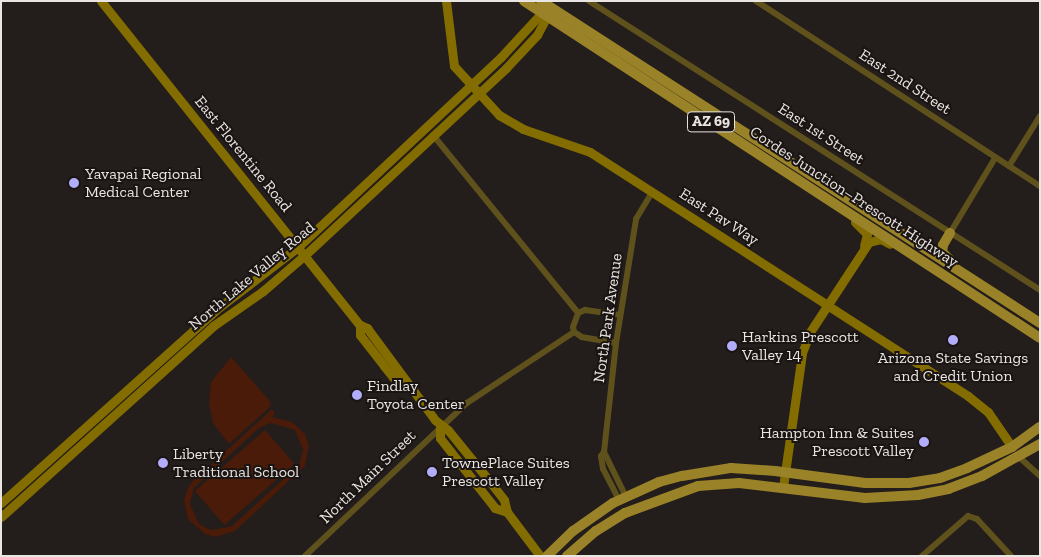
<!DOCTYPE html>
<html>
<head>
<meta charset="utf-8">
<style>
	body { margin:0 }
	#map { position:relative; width:1041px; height:557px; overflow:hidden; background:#231d1b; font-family:"Zilla Slab",serif }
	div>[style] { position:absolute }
	.green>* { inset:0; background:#491b08; transform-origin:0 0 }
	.street>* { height:6px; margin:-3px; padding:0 3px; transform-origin:3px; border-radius:3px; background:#5f511c }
	.secondary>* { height:9px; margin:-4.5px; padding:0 4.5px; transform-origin:4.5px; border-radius:4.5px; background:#836c00 }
	.primary>* { height:10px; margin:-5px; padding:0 5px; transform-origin:5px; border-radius:5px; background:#998227 }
	.dots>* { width:14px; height:14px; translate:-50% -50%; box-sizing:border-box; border:2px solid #1a1412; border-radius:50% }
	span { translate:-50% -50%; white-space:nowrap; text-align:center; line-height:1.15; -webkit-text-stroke:4px #1a1412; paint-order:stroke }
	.shield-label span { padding:1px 4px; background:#1a1412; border:1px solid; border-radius:4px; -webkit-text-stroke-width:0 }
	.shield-label { font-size:15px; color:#e9e5e3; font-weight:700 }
	.street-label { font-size:16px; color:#e9e5e3 }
	.poi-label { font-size:16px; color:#e9e5e3 }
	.left { translate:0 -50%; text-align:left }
	.right { translate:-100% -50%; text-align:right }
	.frame { position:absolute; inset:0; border:2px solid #e9e5e3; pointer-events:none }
</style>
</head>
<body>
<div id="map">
	<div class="green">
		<i style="clip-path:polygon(231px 357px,269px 400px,271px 406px,229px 444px,213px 423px,209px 403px,211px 382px)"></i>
		<i style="clip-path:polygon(evenodd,272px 409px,275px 413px,272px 417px,292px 422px,305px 434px,309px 445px,305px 466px,235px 531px,215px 537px,205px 534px,188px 519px,184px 500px,187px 490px,192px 482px,272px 409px,271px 423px,295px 430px,303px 450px,299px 465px,232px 526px,211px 530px,199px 524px,190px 504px,194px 488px,259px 428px,271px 423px)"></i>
		<i style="left:265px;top:430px;width:45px;height:93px;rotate:49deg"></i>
	</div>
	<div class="street">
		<i style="left:589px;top:1px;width:536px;rotate:32.65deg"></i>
		<i style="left:756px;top:1px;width:339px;rotate:33.1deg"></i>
		<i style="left:433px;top:135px;width:230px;rotate:50.8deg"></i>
		<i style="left:1009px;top:166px;width:59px;rotate:-58.2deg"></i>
		<i style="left:950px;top:233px;width:87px;rotate:-59deg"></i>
		<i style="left:616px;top:343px;width:35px;rotate:-170deg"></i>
		<i style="left:582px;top:337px;width:9px;rotate:-148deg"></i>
		<i style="left:574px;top:332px;width:5px;rotate:-101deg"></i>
		<i style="left:573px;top:327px;width:15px;rotate:-70deg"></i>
		<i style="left:578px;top:313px;width:8px;rotate:-23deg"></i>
		<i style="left:585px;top:310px;width:35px;rotate:8deg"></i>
		<i style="left:604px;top:452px;width:50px;rotate:63.9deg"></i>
		<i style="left:1019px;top:457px;width:28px;rotate:42deg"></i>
		<i style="left:619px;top:500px;width:35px;rotate:-117deg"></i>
		<i style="left:603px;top:469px;width:13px;rotate:-99deg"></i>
		<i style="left:601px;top:456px;width:5px;rotate:-53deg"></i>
		<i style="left:604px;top:452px;width:110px;rotate:-83.7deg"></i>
		<i style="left:616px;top:343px;width:126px;rotate:-80.8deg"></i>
		<i style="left:636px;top:219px;width:31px;rotate:-59deg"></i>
		<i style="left:305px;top:556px;width:223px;rotate:-43.4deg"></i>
		<i style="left:467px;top:403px;width:128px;rotate:-33.6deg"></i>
		<i style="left:922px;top:556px;width:61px;rotate:-41deg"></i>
		<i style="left:968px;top:516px;width:9px;rotate:18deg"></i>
		<i style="left:977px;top:519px;width:50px;rotate:47.4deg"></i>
	</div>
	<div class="secondary">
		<i style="left:101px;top:1px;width:415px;rotate:51.4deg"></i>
		<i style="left:360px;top:325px;width:8px;rotate:23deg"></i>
		<i style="left:367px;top:328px;width:114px;rotate:53.5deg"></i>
		<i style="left:435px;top:420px;width:16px;rotate:38deg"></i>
		<i style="left:448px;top:430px;width:62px;rotate:50.9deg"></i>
		<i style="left:487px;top:478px;width:28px;rotate:52deg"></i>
		<i style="left:504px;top:500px;width:12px;rotate:76deg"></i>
		<i style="left:507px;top:512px;width:13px;rotate:-162deg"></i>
		<i style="left:495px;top:508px;width:89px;rotate:-128.2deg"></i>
		<i style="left:440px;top:438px;width:11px;rotate:-90deg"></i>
		<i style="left:446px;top:1px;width:65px;rotate:83deg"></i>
		<i style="left:454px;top:66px;width:67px;rotate:47.4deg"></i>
		<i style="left:499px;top:115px;width:28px;rotate:30deg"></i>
		<i style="left:523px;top:129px;width:71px;rotate:18.9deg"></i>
		<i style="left:590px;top:152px;width:282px;rotate:32.8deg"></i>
		<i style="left:827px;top:305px;width:168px;rotate:32.8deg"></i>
		<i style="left:968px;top:396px;width:26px;rotate:39deg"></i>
		<i style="left:988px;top:412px;width:42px;rotate:55.6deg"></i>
		<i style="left:855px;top:222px;width:17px;rotate:45deg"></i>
		<i style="left:867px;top:234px;width:12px;rotate:104deg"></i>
		<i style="left:360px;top:325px;width:10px;rotate:90deg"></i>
		<i style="left:360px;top:335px;width:39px;rotate:52deg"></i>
		<i style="left:384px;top:366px;width:14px;rotate:51deg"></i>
		<i style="left:393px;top:377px;width:13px;rotate:27deg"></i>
		<i style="left:783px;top:487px;width:135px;rotate:-81.9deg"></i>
		<i style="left:802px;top:353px;width:22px;rotate:-69deg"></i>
		<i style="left:810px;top:332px;width:108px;rotate:-56.8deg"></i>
		<i style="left:869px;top:242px;width:12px;rotate:-14deg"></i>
		<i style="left:881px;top:239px;width:10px;rotate:29deg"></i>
		<i style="left:1px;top:503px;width:290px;rotate:-41.9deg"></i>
		<i style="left:217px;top:309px;width:102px;rotate:-37.4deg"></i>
		<i style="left:298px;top:247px;width:278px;rotate:-43.1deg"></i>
		<i style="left:501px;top:57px;width:67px;rotate:-47.4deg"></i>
		<i style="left:507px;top:512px;width:55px;rotate:53.1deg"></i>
		<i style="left:1px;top:517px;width:285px;rotate:-42deg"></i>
		<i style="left:213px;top:326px;width:61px;rotate:-35deg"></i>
		<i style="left:263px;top:291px;width:55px;rotate:-40.6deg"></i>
		<i style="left:305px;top:255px;width:275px;rotate:-42.9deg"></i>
		<i style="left:506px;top:68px;width:45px;rotate:-46.8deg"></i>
		<i style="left:537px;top:35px;width:26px;rotate:-62deg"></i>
	</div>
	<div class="primary">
		<i style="left:524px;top:1px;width:616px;rotate:33.15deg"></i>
		<i style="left:541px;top:1px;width:594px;rotate:32.83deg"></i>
		<i style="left:950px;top:233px;width:14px;rotate:120deg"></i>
		<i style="left:943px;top:245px;width:7px;rotate:98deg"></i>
		<i style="left:942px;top:252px;width:13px;rotate:45deg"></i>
		<i style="left:547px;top:556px;width:36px;rotate:-44deg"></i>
		<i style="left:573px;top:531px;width:49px;rotate:-35deg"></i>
		<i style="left:613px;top:503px;width:51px;rotate:-24.5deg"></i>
		<i style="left:659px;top:482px;width:24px;rotate:-15deg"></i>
		<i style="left:682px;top:476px;width:50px;rotate:-9.3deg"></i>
		<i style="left:731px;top:468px;width:44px;rotate:3.9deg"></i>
		<i style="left:775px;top:471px;width:91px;rotate:7.6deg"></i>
		<i style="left:865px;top:483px;width:44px"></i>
		<i style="left:909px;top:483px;width:31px;rotate:-9deg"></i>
		<i style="left:940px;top:478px;width:29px;rotate:-20deg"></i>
		<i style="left:967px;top:468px;width:50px;rotate:-25deg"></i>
		<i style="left:1012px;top:447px;width:34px;rotate:-36deg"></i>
		<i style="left:567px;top:556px;width:38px;rotate:-41deg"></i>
		<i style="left:596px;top:531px;width:34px;rotate:-32deg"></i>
		<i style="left:625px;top:513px;width:78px;rotate:-20.3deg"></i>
		<i style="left:698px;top:486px;width:41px;rotate:-4.2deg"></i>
		<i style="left:739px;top:483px;width:127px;rotate:6.8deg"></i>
		<i style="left:865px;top:498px;width:53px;rotate:-3.2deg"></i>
		<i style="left:918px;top:495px;width:31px;rotate:-11deg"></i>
		<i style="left:948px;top:489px;width:36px;rotate:-21deg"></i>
		<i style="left:982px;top:476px;width:66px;rotate:-28.9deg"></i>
	</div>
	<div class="dots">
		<i style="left:74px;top:183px;background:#b1adfa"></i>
		<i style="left:953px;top:340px;background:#b1adfa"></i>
		<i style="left:732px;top:346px;background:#b1adfa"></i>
		<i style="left:357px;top:395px;background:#b1adfa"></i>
		<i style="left:924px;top:442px;background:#b1adfa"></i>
		<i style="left:163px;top:463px;background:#b1adfa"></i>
		<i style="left:432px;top:472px;background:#b1adfa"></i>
	</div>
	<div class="shield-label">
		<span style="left:711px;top:122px">AZ 69</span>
	</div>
	<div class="street-label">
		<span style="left:905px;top:82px;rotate:33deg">East 2nd Street</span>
		<span style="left:821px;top:134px;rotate:33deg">East 1st Street</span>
		<span style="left:243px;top:154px;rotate:51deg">East Florentine Road</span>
		<span style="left:854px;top:197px;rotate:33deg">Cordes Junction–Prescott Highway</span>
		<span style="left:719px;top:217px;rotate:33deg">East Pav Way</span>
		<span style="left:252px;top:276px;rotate:-40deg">North Lake Valley Road</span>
		<span style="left:608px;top:318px;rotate:-82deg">North Park Avenue</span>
		<span style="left:368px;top:477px;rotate:-44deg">North Main Street</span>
	</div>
	<div class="poi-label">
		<span class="left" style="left:85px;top:183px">Yavapai Regional<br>Medical Center</span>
		<span class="left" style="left:742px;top:346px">Harkins Prescott<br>Valley 14</span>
		<span style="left:953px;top:367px">Arizona State Savings<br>and Credit Union</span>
		<span class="left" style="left:367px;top:395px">Findlay<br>Toyota Center</span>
		<span class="right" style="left:914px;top:442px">Hampton Inn &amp; Suites<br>Prescott Valley</span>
		<span class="left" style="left:173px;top:463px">Liberty<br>Traditional School</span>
		<span class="left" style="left:442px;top:472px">TownePlace Suites<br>Prescott Valley</span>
	</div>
	<div class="frame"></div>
</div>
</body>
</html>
